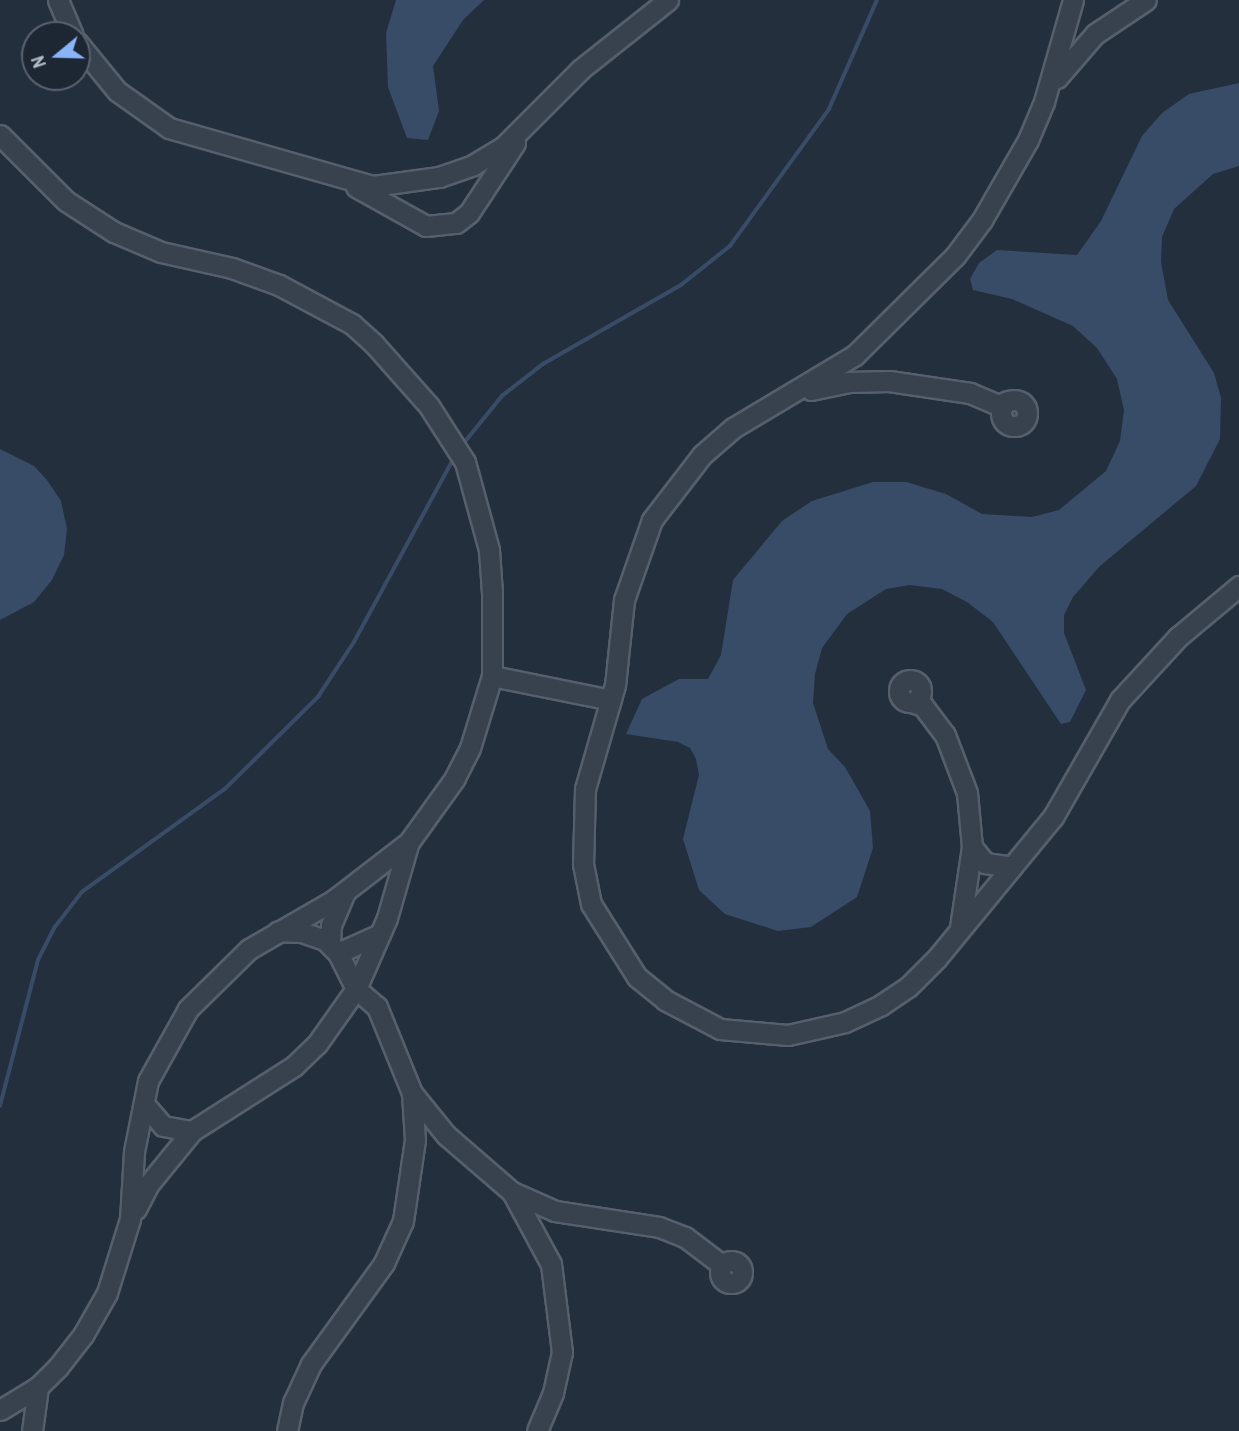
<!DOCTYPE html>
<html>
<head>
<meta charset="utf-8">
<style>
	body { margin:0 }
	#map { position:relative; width:1239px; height:1431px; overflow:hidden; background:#242f3e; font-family:"Archivo Narrow",sans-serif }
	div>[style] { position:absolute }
	.water>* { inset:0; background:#394c67 }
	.stream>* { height:3.5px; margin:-1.75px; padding:0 1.75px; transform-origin:1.75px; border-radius:1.75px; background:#394c67 }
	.roads { filter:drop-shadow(2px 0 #565f6c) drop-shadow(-2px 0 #565f6c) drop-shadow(0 2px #565f6c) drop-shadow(0 -2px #565f6c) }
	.minor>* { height:19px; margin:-9.5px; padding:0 9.5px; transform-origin:9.5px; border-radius:9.5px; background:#38414e }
	.minor>.ring { margin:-9.5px; padding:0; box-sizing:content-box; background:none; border:19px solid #38414e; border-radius:50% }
	span { translate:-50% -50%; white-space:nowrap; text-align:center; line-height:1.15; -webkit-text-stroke:6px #1d2633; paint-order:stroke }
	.north { position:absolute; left:21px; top:21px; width:70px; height:70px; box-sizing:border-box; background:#1d2633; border:2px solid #59626f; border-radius:50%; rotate:251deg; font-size:19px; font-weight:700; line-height:28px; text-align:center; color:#b4bcc9 }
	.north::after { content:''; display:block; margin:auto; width:24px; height:32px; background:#8ab4f8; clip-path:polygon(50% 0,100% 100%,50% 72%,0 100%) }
</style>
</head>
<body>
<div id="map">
	<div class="water">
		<i style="clip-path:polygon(396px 0,484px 0,463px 20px,433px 66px,439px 111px,428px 140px,407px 138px,388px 87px,386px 33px)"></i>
		<i style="clip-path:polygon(1239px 83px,1239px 166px,1213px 174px,1174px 209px,1162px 237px,1161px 262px,1168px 300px,1214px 373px,1221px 398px,1220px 439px,1196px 486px,1100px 566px,1073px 597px,1064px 615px,1064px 633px,1086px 690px,1070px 722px,1061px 724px,993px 622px,967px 602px,942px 589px,910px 585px,886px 589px,847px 614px,822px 648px,815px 674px,813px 703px,828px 749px,845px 767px,870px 811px,873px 848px,857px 897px,811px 927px,778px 931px,725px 914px,699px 890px,683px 839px,699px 775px,696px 759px,690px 748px,678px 742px,626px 734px,642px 699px,679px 679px,708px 679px,721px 655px,733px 580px,782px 521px,812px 501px,873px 482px,906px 482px,946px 494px,982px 514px,1032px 517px,1059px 510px,1106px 471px,1120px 441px,1124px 410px,1117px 379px,1097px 348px,1073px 326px,1012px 299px,973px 290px,970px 279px,979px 263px,997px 250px,1077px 255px,1101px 221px,1142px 136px,1162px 113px,1189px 94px)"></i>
		<i style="clip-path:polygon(0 449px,34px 466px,47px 480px,61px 501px,67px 529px,64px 555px,52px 580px,34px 602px,0 620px)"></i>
	</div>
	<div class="stream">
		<i style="left:463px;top:444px;width:62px;rotate:-50.9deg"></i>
		<i style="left:502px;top:396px;width:52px;rotate:-38deg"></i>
		<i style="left:543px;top:364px;width:159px;rotate:-29.8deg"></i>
		<i style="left:681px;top:285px;width:63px;rotate:-38.5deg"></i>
		<i style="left:730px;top:246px;width:169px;rotate:-54.1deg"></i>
		<i style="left:829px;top:109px;width:119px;rotate:-66.2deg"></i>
		<i style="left:0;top:1106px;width:151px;rotate:-75.4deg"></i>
		<i style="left:38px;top:960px;width:37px;rotate:-63deg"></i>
		<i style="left:55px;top:927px;width:44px;rotate:-52.4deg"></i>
		<i style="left:82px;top:892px;width:176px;rotate:-35.8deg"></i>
		<i style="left:225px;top:789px;width:131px;rotate:-44.7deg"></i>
		<i style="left:318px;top:697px;width:66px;rotate:-56.8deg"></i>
		<i style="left:354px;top:642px;width:212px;rotate:-61.5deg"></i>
	</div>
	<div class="roads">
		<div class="minor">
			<i style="left:58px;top:0;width:38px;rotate:67deg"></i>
			<i style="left:1073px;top:0;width:106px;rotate:105.9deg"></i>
			<i style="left:1044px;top:102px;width:41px;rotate:112.8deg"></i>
			<i style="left:1028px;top:140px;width:92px;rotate:119.9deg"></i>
			<i style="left:982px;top:220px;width:45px;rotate:126.9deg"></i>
			<i style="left:955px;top:256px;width:141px;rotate:135.3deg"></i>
			<i style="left:855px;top:355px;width:142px;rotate:149.1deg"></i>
			<i style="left:733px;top:428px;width:41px;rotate:138.9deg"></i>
			<i style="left:702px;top:455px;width:82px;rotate:127.6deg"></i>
			<i style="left:652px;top:520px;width:85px;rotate:109.3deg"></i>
			<i style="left:624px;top:600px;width:85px;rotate:96deg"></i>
			<i style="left:615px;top:685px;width:108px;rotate:106.1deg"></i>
			<i style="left:585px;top:789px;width:75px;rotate:91.5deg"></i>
			<i style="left:583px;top:864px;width:41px;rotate:78.7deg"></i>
			<i style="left:591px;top:904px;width:86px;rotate:57.8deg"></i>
			<i style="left:637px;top:977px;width:36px;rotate:39deg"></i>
			<i style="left:665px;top:1000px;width:62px;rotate:27.8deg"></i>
			<i style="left:720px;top:1029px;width:68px;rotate:5deg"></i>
			<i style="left:788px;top:1035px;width:58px;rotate:-12.8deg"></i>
			<i style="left:845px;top:1022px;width:40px;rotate:-25deg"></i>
			<i style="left:881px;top:1005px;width:32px;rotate:-34deg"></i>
			<i style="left:908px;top:987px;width:41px;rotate:-45deg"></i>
			<i style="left:937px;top:958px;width:183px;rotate:-50.6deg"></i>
			<i style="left:1053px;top:817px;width:135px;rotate:-60.2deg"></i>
			<i style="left:1120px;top:700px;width:86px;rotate:-47.4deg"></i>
			<i style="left:1178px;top:637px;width:80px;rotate:-39.9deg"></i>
			<i style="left:77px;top:42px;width:63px;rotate:50.8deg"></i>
			<i style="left:117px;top:91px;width:64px;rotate:35.4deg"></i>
			<i style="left:169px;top:128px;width:212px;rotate:15.9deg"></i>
			<i style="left:373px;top:186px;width:67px;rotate:-7.8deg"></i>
			<i style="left:439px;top:177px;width:36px;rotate:-19deg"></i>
			<i style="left:473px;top:165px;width:35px;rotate:-31deg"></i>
			<i style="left:503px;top:147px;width:110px;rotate:-45deg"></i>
			<i style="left:581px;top:69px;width:111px;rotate:-38.4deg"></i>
			<i style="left:1057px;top:78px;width:58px;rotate:-49.2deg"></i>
			<i style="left:1095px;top:34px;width:61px;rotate:-33.7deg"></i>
			<i style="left:0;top:135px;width:93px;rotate:45deg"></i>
			<i style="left:66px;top:201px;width:57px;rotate:32.9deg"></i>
			<i style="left:114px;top:232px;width:51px;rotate:23.1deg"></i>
			<i style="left:161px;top:252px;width:73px;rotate:12.7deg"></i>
			<i style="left:232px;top:268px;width:50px;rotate:19.9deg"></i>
			<i style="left:279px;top:285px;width:83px;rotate:28.1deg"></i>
			<i style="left:352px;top:324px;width:30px;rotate:42deg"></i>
			<i style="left:374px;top:344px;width:83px;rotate:48.4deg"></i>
			<i style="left:429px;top:406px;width:67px;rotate:57.3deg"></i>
			<i style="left:465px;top:462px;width:91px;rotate:74.7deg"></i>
			<i style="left:489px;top:550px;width:43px;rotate:86deg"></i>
			<i style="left:492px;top:593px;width:83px;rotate:90deg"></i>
			<i style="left:492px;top:676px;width:75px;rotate:107deg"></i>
			<i style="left:470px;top:748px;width:34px;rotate:117deg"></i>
			<i style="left:455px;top:778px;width:79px;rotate:125.7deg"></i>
			<i style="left:409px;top:842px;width:95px;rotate:142.3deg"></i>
			<i style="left:334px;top:900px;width:98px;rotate:150deg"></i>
			<i style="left:249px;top:949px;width:86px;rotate:135.5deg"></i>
			<i style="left:188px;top:1009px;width:82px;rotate:119.1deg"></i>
			<i style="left:148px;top:1081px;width:72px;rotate:101.2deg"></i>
			<i style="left:134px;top:1152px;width:67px;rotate:93.4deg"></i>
			<i style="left:130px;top:1219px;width:77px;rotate:107.3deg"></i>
			<i style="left:107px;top:1293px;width:48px;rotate:119.7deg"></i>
			<i style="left:83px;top:1335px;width:41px;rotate:128deg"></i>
			<i style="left:58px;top:1367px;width:28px;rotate:135deg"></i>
			<i style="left:38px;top:1387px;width:44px;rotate:148.8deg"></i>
			<i style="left:356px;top:187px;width:80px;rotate:29.1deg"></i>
			<i style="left:426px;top:226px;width:30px;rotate:-6deg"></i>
			<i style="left:456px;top:223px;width:16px;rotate:-38deg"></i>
			<i style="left:469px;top:213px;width:84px;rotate:-56.7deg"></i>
			<i style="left:811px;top:390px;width:38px;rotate:-12deg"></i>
			<i style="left:848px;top:382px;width:41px;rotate:-1.4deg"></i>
			<i style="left:889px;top:381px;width:82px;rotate:8.4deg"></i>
			<i style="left:970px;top:393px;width:30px;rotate:23deg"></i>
			<i style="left:998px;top:405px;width:11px;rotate:-22deg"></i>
			<i class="ring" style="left:1001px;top:400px;width:7px;height:7px"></i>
			<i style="left:492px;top:676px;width:121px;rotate:11.4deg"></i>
			<i class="ring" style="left:899px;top:680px;width:3px;height:3px"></i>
			<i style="left:911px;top:702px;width:13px;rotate:18deg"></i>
			<i style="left:923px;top:706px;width:36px;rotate:53deg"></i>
			<i style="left:945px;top:735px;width:62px;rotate:69.2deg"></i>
			<i style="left:967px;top:793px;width:54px;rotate:84.7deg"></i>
			<i style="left:972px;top:847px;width:81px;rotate:98.5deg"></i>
			<i style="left:972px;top:847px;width:21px;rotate:51deg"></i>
			<i style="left:985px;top:863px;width:27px;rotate:8deg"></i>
			<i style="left:330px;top:944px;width:19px;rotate:-87deg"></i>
			<i style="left:331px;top:925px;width:34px;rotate:-67deg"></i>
			<i style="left:338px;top:953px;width:46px;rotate:-24.3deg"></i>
			<i style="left:412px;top:1093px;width:54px;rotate:51deg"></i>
			<i style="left:446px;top:1135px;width:87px;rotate:40.8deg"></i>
			<i style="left:512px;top:1192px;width:82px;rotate:61.6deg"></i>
			<i style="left:551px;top:1264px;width:89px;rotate:82.9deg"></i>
			<i style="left:562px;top:1352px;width:42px;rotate:102.4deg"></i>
			<i style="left:553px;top:1393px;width:41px;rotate:112.8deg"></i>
			<i style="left:144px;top:1104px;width:29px;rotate:49deg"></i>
			<i style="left:163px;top:1126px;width:29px;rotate:10deg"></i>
			<i style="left:512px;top:1192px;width:47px;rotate:23.8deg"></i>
			<i style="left:555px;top:1211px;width:105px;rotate:8.7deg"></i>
			<i style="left:659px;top:1227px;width:28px;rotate:21deg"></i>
			<i style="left:685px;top:1237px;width:46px;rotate:37.1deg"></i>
			<i style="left:136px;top:1209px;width:27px;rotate:-63deg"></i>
			<i style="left:148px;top:1185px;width:70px;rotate:-50.8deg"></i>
			<i style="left:192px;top:1131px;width:121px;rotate:-32.5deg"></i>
			<i style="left:294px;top:1066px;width:32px;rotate:-44deg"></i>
			<i style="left:317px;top:1044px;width:67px;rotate:-54.7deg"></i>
			<i style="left:356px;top:989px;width:40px;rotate:-116.6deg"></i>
			<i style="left:338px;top:953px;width:18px;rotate:-135deg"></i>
			<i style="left:325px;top:940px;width:24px;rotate:-161deg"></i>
			<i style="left:302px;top:932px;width:24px;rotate:-178deg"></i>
			<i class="ring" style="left:720px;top:1261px;width:3px;height:3px"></i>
			<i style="left:32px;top:1431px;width:44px;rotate:-82.2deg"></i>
			<i style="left:287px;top:1431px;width:29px;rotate:-78deg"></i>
			<i style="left:293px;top:1403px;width:43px;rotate:-65.2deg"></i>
			<i style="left:311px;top:1364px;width:125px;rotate:-54.1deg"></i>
			<i style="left:384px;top:1263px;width:46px;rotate:-65.7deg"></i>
			<i style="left:403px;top:1221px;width:82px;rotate:-81.6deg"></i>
			<i style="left:415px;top:1140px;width:47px;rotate:-93.7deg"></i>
			<i style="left:412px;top:1093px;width:93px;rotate:-112.1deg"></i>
			<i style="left:377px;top:1007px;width:28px;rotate:-139deg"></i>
			<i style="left:356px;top:989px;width:77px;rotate:-66.4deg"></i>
			<i style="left:387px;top:918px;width:76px;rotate:-74deg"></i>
		</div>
	</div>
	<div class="north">N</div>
</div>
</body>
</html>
